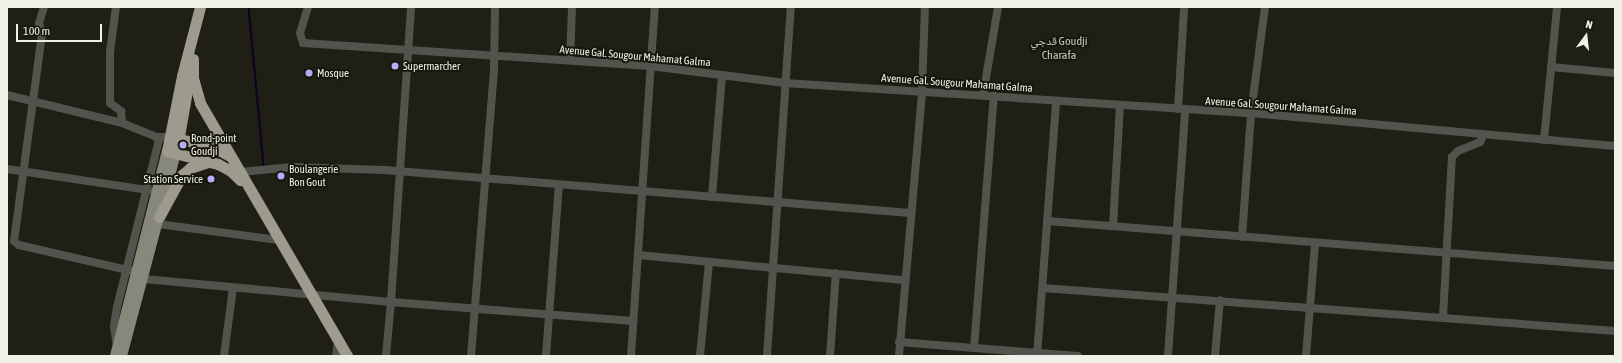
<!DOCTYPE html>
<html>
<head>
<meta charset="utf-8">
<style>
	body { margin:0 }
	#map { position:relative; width:1622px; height:363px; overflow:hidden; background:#201f15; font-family:"Asap Condensed","Noto Naskh Arabic",sans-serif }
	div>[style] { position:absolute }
	.stream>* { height:1.5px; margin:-0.75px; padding:0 0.75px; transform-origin:0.75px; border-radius:0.75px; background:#0d0226 }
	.minor>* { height:8px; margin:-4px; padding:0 4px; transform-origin:4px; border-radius:4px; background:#53534e }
	.major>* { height:10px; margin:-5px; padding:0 5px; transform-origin:5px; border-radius:5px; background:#87877c }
	.highway>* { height:11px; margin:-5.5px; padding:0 5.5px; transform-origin:5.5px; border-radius:5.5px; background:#9c9b8e }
	.dots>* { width:11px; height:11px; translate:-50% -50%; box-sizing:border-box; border:2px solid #17160c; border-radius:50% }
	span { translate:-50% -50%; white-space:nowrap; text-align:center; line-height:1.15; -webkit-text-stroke:4px #17160c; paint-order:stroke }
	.street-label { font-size:11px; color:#f0f0e9 }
	.poi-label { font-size:11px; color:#f0f0e9 }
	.left { translate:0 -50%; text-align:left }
	.right { translate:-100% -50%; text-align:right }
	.neighbourhood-label { font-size:12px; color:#c7c7b9 }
	.frame { position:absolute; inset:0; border:8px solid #f0f0e9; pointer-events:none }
	.north { position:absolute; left:1566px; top:16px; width:40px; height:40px; -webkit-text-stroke:3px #17160c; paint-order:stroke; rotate:15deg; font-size:11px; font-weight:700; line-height:16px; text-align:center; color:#f0f0e9 }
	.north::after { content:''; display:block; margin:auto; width:14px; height:18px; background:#f0f0e9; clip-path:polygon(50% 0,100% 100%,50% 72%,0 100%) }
	.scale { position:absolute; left:16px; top:24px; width:86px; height:18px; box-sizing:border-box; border:2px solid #f0f0e9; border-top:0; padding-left:5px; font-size:12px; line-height:14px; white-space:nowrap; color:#f0f0e9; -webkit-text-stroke:3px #17160c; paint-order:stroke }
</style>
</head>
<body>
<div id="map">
	<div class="stream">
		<i style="left:249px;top:7px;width:159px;rotate:84.6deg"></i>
	</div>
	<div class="minor">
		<i style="left:44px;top:7px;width:17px;rotate:107deg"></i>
		<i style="left:39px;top:23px;width:11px;rotate:75deg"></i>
		<i style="left:42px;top:34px;width:209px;rotate:97.7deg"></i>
		<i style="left:14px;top:241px;width:6px;rotate:39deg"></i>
		<i style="left:19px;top:245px;width:120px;rotate:13deg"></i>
		<i style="left:116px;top:7px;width:45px;rotate:97.6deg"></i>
		<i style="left:110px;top:52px;width:51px;rotate:90deg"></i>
		<i style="left:110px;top:103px;width:14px;rotate:36deg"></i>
		<i style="left:121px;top:111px;width:12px;rotate:85deg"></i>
		<i style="left:308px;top:7px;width:27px;rotate:107deg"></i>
		<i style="left:300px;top:33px;width:10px;rotate:73deg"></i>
		<i style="left:303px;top:43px;width:348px;rotate:3.8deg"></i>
		<i style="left:650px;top:66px;width:136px;rotate:7.2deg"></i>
		<i style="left:785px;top:83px;width:467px;rotate:3.7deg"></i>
		<i style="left:1251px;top:113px;width:365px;rotate:5.2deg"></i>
		<i style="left:570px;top:60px;width:53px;rotate:-87.8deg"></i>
		<i style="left:1551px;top:67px;width:64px;rotate:5.4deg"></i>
		<i style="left:7px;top:95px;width:118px;rotate:13.7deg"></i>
		<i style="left:122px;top:123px;width:37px;rotate:22deg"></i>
		<i style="left:156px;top:137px;width:9px"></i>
		<i style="left:983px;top:95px;width:89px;rotate:-80.3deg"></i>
		<i style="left:1178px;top:109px;width:102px;rotate:-86.6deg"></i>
		<i style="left:1544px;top:140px;width:134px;rotate:-84.4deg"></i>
		<i style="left:7px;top:169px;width:143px;rotate:8.5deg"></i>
		<i style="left:241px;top:172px;width:51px;rotate:-5.6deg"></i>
		<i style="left:292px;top:167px;width:93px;rotate:1.8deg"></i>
		<i style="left:385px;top:170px;width:527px;rotate:4.68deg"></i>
		<i style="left:712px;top:197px;width:122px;rotate:-85.3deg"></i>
		<i style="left:1047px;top:221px;width:570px;rotate:4.53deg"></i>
		<i style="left:158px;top:224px;width:121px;rotate:7.6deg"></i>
		<i style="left:1113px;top:226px;width:121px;rotate:-86.7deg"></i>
		<i style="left:1242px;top:237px;width:124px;rotate:-85.8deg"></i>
		<i style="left:1251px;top:113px;width:107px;rotate:-82.5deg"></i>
		<i style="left:638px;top:255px;width:267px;rotate:5.4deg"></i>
		<i style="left:144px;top:279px;width:248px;rotate:5.3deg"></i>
		<i style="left:391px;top:302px;width:296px;rotate:-86.1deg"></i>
		<i style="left:1043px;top:288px;width:574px;rotate:4.3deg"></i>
		<i style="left:1443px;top:317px;width:160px;rotate:-86.8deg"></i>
		<i style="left:1452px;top:157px;width:8px;rotate:-45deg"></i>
		<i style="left:1458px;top:151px;width:24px;rotate:-22deg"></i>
		<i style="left:1480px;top:142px;width:9px;rotate:-63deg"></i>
		<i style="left:899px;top:342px;width:75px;rotate:4.6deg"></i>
		<i style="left:974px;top:348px;width:253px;rotate:-85.5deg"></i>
		<i style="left:117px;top:346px;width:20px;rotate:-99deg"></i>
		<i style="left:114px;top:326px;width:19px;rotate:-81deg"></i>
		<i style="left:117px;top:307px;width:172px;rotate:-75.9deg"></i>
		<i style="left:974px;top:348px;width:104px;rotate:4.4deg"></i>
		<i style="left:224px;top:356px;width:69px;rotate:-82.5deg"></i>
		<i style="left:336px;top:356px;width:14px;rotate:-82deg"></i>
		<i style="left:386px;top:356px;width:54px;rotate:-84.7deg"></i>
		<i style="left:391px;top:302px;width:243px;rotate:4.5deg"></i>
		<i style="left:471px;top:356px;width:290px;rotate:-85.4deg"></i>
		<i style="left:494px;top:67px;width:60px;rotate:-89deg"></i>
		<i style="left:546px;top:356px;width:171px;rotate:-85.7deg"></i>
		<i style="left:631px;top:356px;width:350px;rotate:-86.1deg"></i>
		<i style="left:700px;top:356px;width:94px;rotate:-84.5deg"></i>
		<i style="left:767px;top:356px;width:350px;rotate:-86.1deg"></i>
		<i style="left:830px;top:356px;width:83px;rotate:-85.9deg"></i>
		<i style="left:899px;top:356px;width:266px;rotate:-85deg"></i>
		<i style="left:922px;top:91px;width:84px;rotate:-88deg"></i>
		<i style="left:1037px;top:356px;width:256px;rotate:-85.7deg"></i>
		<i style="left:1168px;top:356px;width:247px;rotate:-86deg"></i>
		<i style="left:1215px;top:356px;width:56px;rotate:-84.9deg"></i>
		<i style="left:1306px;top:356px;width:113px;rotate:-85.4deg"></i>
	</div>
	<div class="major">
		<i style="left:115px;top:356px;width:211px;rotate:-75.8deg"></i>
		<i style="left:122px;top:356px;width:210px;rotate:-75.1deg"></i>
	</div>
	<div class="highway">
		<i style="left:200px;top:7px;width:71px;rotate:104.6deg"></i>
		<i style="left:182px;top:76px;width:76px;rotate:101.3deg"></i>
		<i style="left:167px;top:151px;width:53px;rotate:14.3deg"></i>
		<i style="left:218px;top:164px;width:15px;rotate:28deg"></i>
		<i style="left:231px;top:171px;width:13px;rotate:45deg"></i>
		<i style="left:193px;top:59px;width:19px;rotate:90deg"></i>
		<i style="left:193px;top:78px;width:26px;rotate:74deg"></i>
		<i style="left:200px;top:103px;width:293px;rotate:59.8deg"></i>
		<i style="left:171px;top:138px;width:40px;rotate:10deg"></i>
		<i style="left:210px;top:145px;width:21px;rotate:29deg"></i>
		<i style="left:176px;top:153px;width:80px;rotate:-80deg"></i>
		<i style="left:159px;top:217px;width:48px;rotate:-61.3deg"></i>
		<i style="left:182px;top:175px;width:11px;rotate:-41deg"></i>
		<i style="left:190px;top:168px;width:19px;rotate:-18deg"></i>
	</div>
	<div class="dots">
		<i style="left:395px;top:66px;background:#b8abf7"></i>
		<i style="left:309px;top:73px;background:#b8abf7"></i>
		<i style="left:183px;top:145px;background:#b8abf7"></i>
		<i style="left:281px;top:176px;background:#b8abf7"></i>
		<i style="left:211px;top:179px;background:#b8abf7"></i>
	</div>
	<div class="street-label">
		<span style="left:635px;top:56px;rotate:5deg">Avenue Gal. Sougour Mahamat Galma</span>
		<span style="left:957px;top:83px;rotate:4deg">Avenue Gal. Sougour Mahamat Galma</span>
		<span style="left:1281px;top:106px;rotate:4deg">Avenue Gal. Sougour Mahamat Galma</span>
	</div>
	<div class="poi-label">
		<span class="left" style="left:403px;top:66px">Supermarcher</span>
		<span class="left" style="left:317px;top:73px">Mosque</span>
		<span class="left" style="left:191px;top:145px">Rond-point<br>Goudji</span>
		<span class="left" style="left:289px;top:176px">Boulangerie<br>Bon Gout</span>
		<span class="right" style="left:203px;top:179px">Station Service</span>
	</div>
	<div class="neighbourhood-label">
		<span style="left:1059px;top:49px">قدجي Goudji<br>Charafa</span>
	</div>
	<div class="frame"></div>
	<div class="north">N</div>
	<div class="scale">100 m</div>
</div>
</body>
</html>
